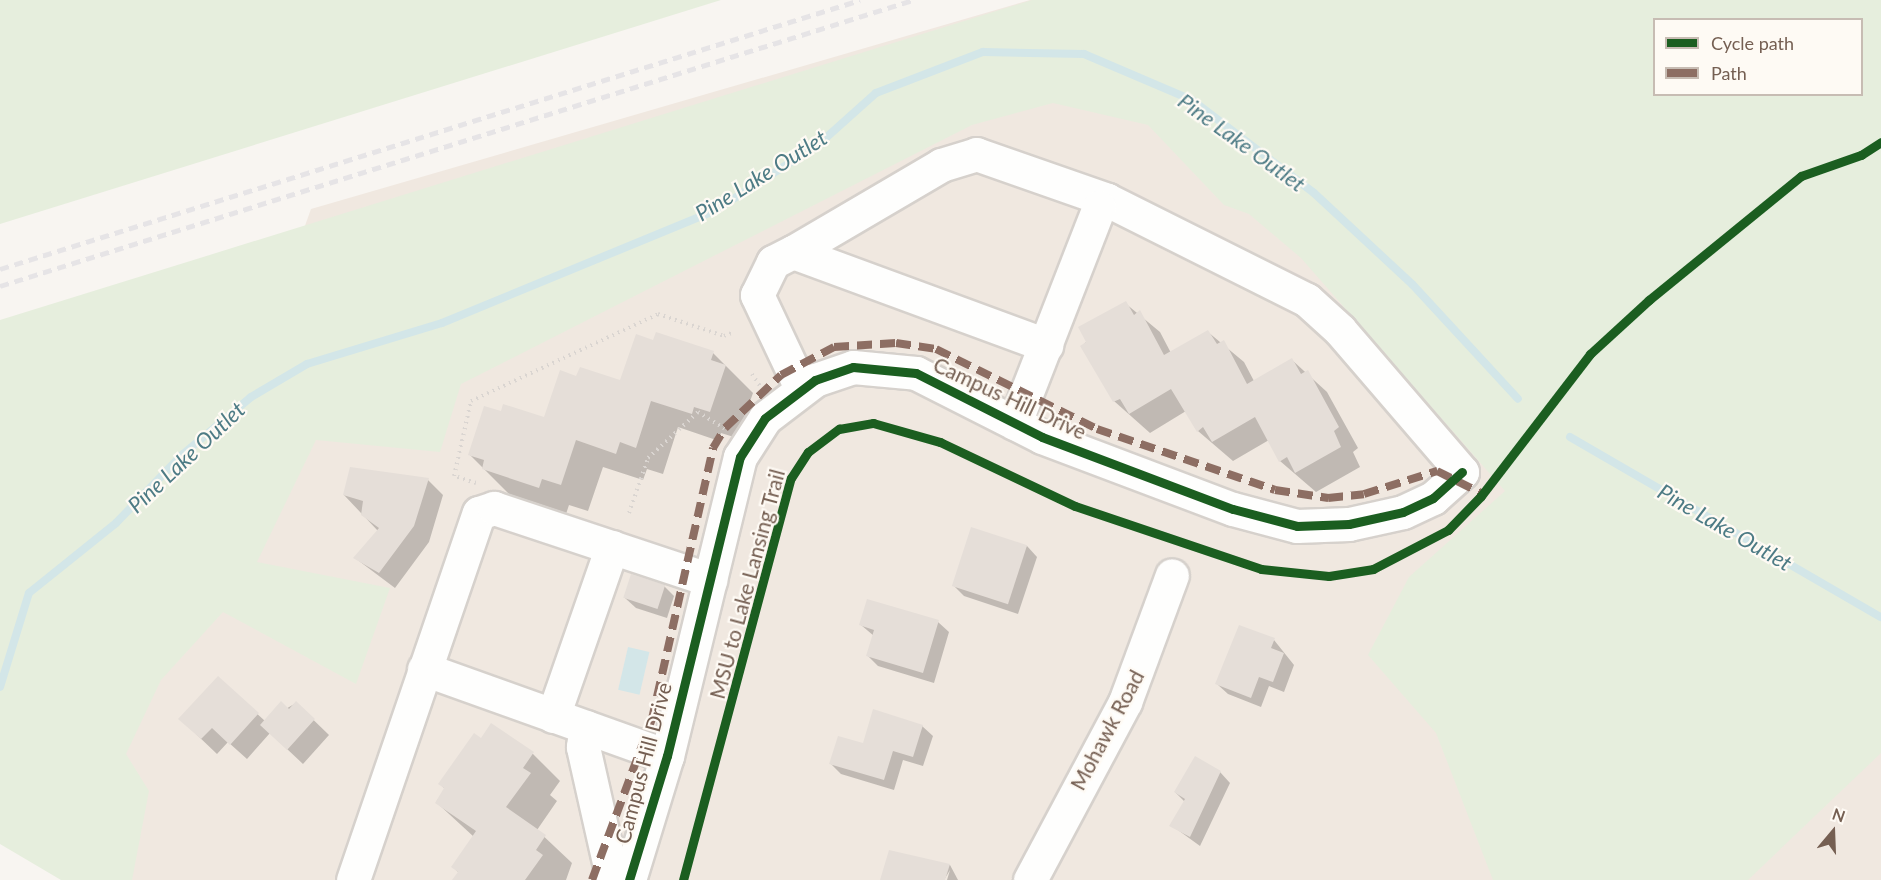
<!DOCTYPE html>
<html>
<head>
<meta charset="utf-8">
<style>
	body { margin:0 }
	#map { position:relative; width:1881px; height:880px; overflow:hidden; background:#f8f5f1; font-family:Lato,sans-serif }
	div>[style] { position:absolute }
	.residential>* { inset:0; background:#f0e8e0 }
	.green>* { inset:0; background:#e6eedd }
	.water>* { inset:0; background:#d3e6e8; transform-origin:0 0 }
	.shadow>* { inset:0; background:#0003 }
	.stream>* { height:8px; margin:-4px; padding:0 4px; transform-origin:4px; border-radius:4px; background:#d3e6e8 }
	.building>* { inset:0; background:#e5ded8; transform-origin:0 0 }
	.path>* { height:4px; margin-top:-2px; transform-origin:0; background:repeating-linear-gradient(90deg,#dad5d1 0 1.5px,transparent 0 6px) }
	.roads { filter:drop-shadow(2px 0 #d6d1cc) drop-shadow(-2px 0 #d6d1cc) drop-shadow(0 2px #d6d1cc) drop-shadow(0 -2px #d6d1cc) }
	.minor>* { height:33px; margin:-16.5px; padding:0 16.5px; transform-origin:16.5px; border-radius:16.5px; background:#fefefd }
	.rail>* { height:4.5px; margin-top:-2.25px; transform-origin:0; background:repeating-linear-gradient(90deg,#e6e4e6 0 9px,transparent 0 15px) }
	.quiet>* { height:8px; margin-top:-4px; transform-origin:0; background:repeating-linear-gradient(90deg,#8d6e63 0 15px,transparent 0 23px) }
	.cycleway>* { height:9px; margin:-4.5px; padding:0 4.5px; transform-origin:4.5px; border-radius:4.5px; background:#1b5e20 }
	span { translate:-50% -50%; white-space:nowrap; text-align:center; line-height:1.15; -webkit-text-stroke:4.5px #fefaf4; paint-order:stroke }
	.street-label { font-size:21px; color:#755f52 }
	.water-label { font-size:22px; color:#4d7b85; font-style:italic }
	.legend { position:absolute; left:1653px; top:18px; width:210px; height:78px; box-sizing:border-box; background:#fefaf4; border:2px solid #c7bcb3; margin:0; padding:8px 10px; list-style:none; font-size:18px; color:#755f52 }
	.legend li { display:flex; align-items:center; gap:12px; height:30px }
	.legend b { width:30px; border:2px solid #c7bcb3 }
	.north { position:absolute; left:1803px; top:802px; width:60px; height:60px; -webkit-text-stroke:4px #fefaf4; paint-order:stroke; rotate:19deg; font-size:16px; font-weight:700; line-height:24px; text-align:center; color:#755f52 }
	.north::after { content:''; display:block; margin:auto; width:21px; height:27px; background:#755f52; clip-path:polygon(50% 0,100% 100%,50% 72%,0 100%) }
</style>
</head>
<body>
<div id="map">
	<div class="residential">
		<i style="clip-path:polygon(1030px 0,1095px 0,1881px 638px,1881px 880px,70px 880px,311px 209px)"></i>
	</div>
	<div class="green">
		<i style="clip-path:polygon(0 0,721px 0,0 224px)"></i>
		<i style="clip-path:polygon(evenodd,1032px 0,1881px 0,1881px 753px,1748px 880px,1493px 880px,1436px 733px,1368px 655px,1409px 577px,1505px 491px,1301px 258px,1249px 214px,1224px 205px,1148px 125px,1053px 103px,972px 125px,461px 384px,440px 452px,316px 440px,257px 562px,390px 588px,356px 684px,223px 612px,161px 680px,126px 754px,149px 791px,132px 880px,61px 880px,0 844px,0 320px,1032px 0,1654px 20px,1862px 20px,1862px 94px,1654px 94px,1654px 20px)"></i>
	</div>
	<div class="water">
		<i style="left:628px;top:647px;width:22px;height:44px;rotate:13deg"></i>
	</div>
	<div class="shadow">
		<i style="clip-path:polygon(1125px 303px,1160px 332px,1171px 353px,1208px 332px,1244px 362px,1254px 381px,1292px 360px,1327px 392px,1358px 448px,1353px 452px,1360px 467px,1316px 492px,1280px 461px,1269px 440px,1233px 461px,1198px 431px,1186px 411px,1150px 433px,1114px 401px,1082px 346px)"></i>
		<i style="clip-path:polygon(654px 342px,713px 353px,753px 393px,737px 438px,721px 433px,719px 441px,678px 427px,663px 474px,647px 469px,643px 480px,603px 467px,588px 511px,569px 505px,566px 514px,511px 496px,470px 455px,502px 413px,545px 419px,577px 378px,621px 382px)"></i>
		<i style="clip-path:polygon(428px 480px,443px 495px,429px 542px,395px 588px,355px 558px,378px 531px,344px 495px)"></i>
		<i style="clip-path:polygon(1027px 546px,1037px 557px,1018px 614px,964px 596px,954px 586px)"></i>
		<i style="clip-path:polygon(664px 586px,674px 596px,667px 618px,636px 608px,625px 598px)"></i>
		<i style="clip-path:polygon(938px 622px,949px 632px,934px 683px,878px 666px,868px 656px,874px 636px,861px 625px)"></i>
		<i style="clip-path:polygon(1274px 640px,1294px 665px,1284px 692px,1269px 686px,1261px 707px,1228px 694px,1217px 684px)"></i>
		<i style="clip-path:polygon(218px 678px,265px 721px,296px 703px,329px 735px,303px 764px,270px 733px,247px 759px,228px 742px,217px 754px,196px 734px)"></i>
		<i style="clip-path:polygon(922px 726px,933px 736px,923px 766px,903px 760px,894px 790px,841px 774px,831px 764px,864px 745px)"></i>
		<i style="clip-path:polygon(481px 740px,533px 754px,560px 781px,550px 795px,557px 801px,537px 830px,572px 863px,566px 880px,454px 880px,459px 873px,453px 867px,474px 837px,436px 802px,445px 789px,440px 784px)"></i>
		<i style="clip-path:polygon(1220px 772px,1230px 783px,1200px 846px,1171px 825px,1185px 802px,1175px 792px)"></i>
		<i style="clip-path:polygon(950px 865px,958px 880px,947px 880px,950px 870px,944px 880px,882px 880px)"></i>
	</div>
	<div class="stream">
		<i style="left:1570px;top:437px;width:359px;rotate:30.1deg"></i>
		<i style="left:0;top:687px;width:98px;rotate:-72.9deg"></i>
		<i style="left:29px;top:593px;width:112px;rotate:-38.8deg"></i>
		<i style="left:116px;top:523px;width:95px;rotate:-45.9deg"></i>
		<i style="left:182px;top:455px;width:90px;rotate:-40deg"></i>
		<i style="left:251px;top:397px;width:65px;rotate:-30.5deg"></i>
		<i style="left:307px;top:364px;width:141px;rotate:-16.9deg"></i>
		<i style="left:442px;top:323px;width:296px;rotate:-22.4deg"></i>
		<i style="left:716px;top:210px;width:122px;rotate:-32.7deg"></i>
		<i style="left:819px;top:144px;width:76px;rotate:-41.8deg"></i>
		<i style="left:876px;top:93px;width:115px;rotate:-21deg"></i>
		<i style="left:983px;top:52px;width:101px;rotate:1.1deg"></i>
		<i style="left:1084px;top:54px;width:117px;rotate:23.1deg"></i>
		<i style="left:1192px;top:100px;width:153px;rotate:37.3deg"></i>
		<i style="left:1314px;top:193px;width:134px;rotate:42.9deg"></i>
		<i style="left:1412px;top:284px;width:156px;rotate:47.3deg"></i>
	</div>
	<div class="building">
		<i style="clip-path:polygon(1126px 301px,1134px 315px,1140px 310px,1164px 355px,1208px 330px,1217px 344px,1224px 340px,1247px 384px,1292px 358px,1301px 374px,1308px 370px,1339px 427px,1334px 431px,1341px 447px,1295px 473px,1287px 457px,1279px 462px,1255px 417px,1212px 442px,1203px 427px,1197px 432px,1171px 389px,1129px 414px,1120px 399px,1113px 402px,1080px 346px,1086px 342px,1078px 327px)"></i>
		<i style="clip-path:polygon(656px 332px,714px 351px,711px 360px,726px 365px,710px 412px,694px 407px,692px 414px,651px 401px,636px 448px,620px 442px,616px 454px,576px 440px,561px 485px,542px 479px,539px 488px,482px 469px,484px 460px,468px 455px,484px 406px,501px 411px,503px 404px,544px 417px,560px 370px,576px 376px,580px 367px,620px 380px,636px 334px,653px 340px)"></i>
		<i style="clip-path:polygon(350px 467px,429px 478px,414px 526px,379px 573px,353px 558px,379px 528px,361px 515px,363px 501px,343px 495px)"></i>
		<i style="left:971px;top:527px;width:59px;height:62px;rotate:18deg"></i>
		<i style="left:631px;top:574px;width:36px;height:25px;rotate:18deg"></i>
		<i style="clip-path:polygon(867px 599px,939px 620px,923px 673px,866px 656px,874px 630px,859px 625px)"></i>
		<i style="clip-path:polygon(1239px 625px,1275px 638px,1271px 648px,1284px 653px,1273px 682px,1259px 677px,1251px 698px,1215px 684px)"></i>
		<i style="clip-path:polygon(218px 676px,259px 713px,230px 745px,212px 728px,201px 739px,178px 719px)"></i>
		<i style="clip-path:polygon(281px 701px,289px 709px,296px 701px,315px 719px,287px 750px,260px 725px)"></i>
		<i style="clip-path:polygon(873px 709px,923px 725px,913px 757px,893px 751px,884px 780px,829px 764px,838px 736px,863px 743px)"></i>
		<i style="clip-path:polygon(491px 723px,534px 752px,523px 768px,531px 773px,506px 807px,546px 835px,536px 850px,543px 855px,525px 880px,452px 880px,458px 872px,451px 867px,476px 831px,435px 803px,444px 788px,438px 784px,474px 733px,481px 738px)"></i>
		<i style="clip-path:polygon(1195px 756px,1221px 771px,1190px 837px,1169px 826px,1185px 799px,1174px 792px)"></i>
		<i style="clip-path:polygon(889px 850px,950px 864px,945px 880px,880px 880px)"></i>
	</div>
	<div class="path">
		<i style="left:752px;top:374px;width:14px;rotate:56deg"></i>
		<i style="left:476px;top:483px;width:23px;rotate:-162deg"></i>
		<i style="left:454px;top:476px;width:77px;rotate:-77.2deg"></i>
		<i style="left:471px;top:401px;width:206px;rotate:-24.9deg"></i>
		<i style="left:658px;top:314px;width:70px;rotate:18.4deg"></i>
		<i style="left:724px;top:336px;width:11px;rotate:-22deg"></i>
		<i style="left:629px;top:513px;width:58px;rotate:-70.9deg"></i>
		<i style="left:648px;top:458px;width:68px;rotate:-42.6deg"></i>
		<i style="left:698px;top:412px;width:31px;rotate:32deg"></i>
	</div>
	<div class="roads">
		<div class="minor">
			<i style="left:793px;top:252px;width:172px;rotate:-30.4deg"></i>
			<i style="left:941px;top:165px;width:37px;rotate:-17deg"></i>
			<i style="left:976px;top:154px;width:139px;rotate:19.3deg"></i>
			<i style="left:801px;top:388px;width:103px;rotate:-115.3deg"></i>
			<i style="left:757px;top:295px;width:37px;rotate:-64deg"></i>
			<i style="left:773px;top:262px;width:22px;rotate:-27deg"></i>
			<i style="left:793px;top:252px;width:270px;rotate:20.2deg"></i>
			<i style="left:424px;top:669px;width:258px;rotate:19.7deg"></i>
			<i style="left:553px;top:716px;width:179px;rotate:-70.8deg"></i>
			<i style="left:586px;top:727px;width:20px;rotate:99deg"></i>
			<i style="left:583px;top:747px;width:136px;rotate:77.3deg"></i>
			<i style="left:353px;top:880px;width:388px;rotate:-71.1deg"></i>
			<i style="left:479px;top:513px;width:16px;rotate:-18deg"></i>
			<i style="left:494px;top:508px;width:228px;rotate:18.4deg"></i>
			<i style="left:629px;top:880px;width:130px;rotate:-73deg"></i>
			<i style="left:667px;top:756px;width:308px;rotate:-76.3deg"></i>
			<i style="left:740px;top:457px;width:46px;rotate:-57.3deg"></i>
			<i style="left:765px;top:418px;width:63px;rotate:-37.2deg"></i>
			<i style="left:815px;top:380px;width:40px;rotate:-18.9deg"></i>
			<i style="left:853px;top:367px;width:63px;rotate:5.4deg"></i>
			<i style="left:916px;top:373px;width:141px;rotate:26.9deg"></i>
			<i style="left:1042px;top:437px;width:204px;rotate:20.7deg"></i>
			<i style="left:1233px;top:509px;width:66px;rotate:14.9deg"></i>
			<i style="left:1297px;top:526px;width:52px;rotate:-2.2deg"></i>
			<i style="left:1349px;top:524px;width:55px;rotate:-12.5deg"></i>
			<i style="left:1403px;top:512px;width:33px;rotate:-25deg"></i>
			<i style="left:1433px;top:498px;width:39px;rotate:-42deg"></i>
			<i style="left:1462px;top:472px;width:187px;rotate:-130.7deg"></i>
			<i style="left:1340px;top:330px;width:45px;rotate:-137.7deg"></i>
			<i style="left:1307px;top:300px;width:224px;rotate:-153.4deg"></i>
			<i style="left:1107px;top:200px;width:11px;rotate:139deg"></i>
			<i style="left:1099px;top:207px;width:232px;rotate:111.3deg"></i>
			<i style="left:1030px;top:880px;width:202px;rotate:-61.9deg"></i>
			<i style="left:1125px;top:702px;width:135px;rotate:-69.7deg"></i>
		</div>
	</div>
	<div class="rail">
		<i style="left:0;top:269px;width:901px;rotate:-17.37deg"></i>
		<i style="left:0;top:286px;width:957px;rotate:-17.39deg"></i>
	</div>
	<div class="quiet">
		<i style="left:592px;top:880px;width:172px;rotate:-69.6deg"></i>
		<i style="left:652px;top:719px;width:278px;rotate:-77.3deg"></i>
		<i style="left:713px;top:448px;width:23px;rotate:-59deg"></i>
		<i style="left:725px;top:428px;width:77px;rotate:-43.4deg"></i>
		<i style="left:781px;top:375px;width:60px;rotate:-27.8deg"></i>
		<i style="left:834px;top:347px;width:62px;rotate:-3.7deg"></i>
		<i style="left:896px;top:343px;width:40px;rotate:8.5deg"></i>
		<i style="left:936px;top:349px;width:180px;rotate:26.4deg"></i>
		<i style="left:1097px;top:429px;width:188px;rotate:18.9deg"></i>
		<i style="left:1275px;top:490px;width:54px;rotate:8.6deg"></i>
		<i style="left:1328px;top:498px;width:36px;rotate:-6deg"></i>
		<i style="left:1364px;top:494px;width:77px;rotate:-17.5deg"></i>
		<i style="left:1437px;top:471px;width:51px;rotate:26.6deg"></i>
	</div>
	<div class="cycleway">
		<i style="left:629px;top:880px;width:130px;rotate:-73deg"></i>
		<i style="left:667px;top:756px;width:308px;rotate:-76.3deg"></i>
		<i style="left:740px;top:457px;width:46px;rotate:-57.3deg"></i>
		<i style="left:765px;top:418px;width:63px;rotate:-37.2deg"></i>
		<i style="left:815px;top:380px;width:40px;rotate:-18.9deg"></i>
		<i style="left:853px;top:367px;width:63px;rotate:5.4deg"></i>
		<i style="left:916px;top:373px;width:141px;rotate:26.9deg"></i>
		<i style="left:1042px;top:437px;width:204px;rotate:20.7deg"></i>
		<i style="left:1233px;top:509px;width:66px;rotate:14.9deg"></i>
		<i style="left:1297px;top:526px;width:52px;rotate:-2.2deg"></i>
		<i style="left:1349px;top:524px;width:55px;rotate:-12.5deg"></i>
		<i style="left:1403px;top:512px;width:33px;rotate:-25deg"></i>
		<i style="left:1433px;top:498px;width:39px;rotate:-42deg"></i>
		<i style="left:683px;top:880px;width:416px;rotate:-75deg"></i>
		<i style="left:791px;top:478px;width:31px;rotate:-57deg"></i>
		<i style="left:808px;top:452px;width:39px;rotate:-37deg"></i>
		<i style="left:839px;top:429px;width:35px;rotate:-10deg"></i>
		<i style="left:873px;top:423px;width:70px;rotate:15.8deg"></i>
		<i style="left:940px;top:442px;width:149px;rotate:25.4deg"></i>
		<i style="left:1075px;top:506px;width:196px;rotate:18.7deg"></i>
		<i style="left:1261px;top:569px;width:68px;rotate:5.9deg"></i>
		<i style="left:1329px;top:576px;width:45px;rotate:-9deg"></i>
		<i style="left:1373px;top:569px;width:85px;rotate:-27.5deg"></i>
		<i style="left:1448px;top:530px;width:47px;rotate:-45.9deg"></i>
		<i style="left:1481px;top:496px;width:179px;rotate:-52.5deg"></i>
		<i style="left:1590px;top:354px;width:80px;rotate:-42.5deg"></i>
		<i style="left:1649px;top:300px;width:196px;rotate:-39.2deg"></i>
		<i style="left:1801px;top:176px;width:64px;rotate:-19.3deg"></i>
		<i style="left:1861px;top:155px;width:24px;rotate:-33deg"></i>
	</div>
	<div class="street-label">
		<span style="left:1010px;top:398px;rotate:25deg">Campus Hill Drive</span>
		<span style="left:747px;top:584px;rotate:-75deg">MSU to Lake Lansing Trail</span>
		<span style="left:1107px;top:730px;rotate:-62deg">Mohawk Road</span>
		<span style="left:643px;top:763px;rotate:-75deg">Campus Hill Drive</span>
	</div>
	<div class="water-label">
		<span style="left:1242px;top:142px;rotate:36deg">Pine Lake Outlet</span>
		<span style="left:761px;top:175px;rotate:-32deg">Pine Lake Outlet</span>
		<span style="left:186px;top:457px;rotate:-43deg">Pine Lake Outlet</span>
		<span style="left:1725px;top:527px;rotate:30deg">Pine Lake Outlet</span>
	</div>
	<ul class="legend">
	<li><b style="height:8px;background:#1b5e20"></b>Cycle path</li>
	<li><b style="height:8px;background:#8d6e63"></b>Path</li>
	</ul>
	<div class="north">N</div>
</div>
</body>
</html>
